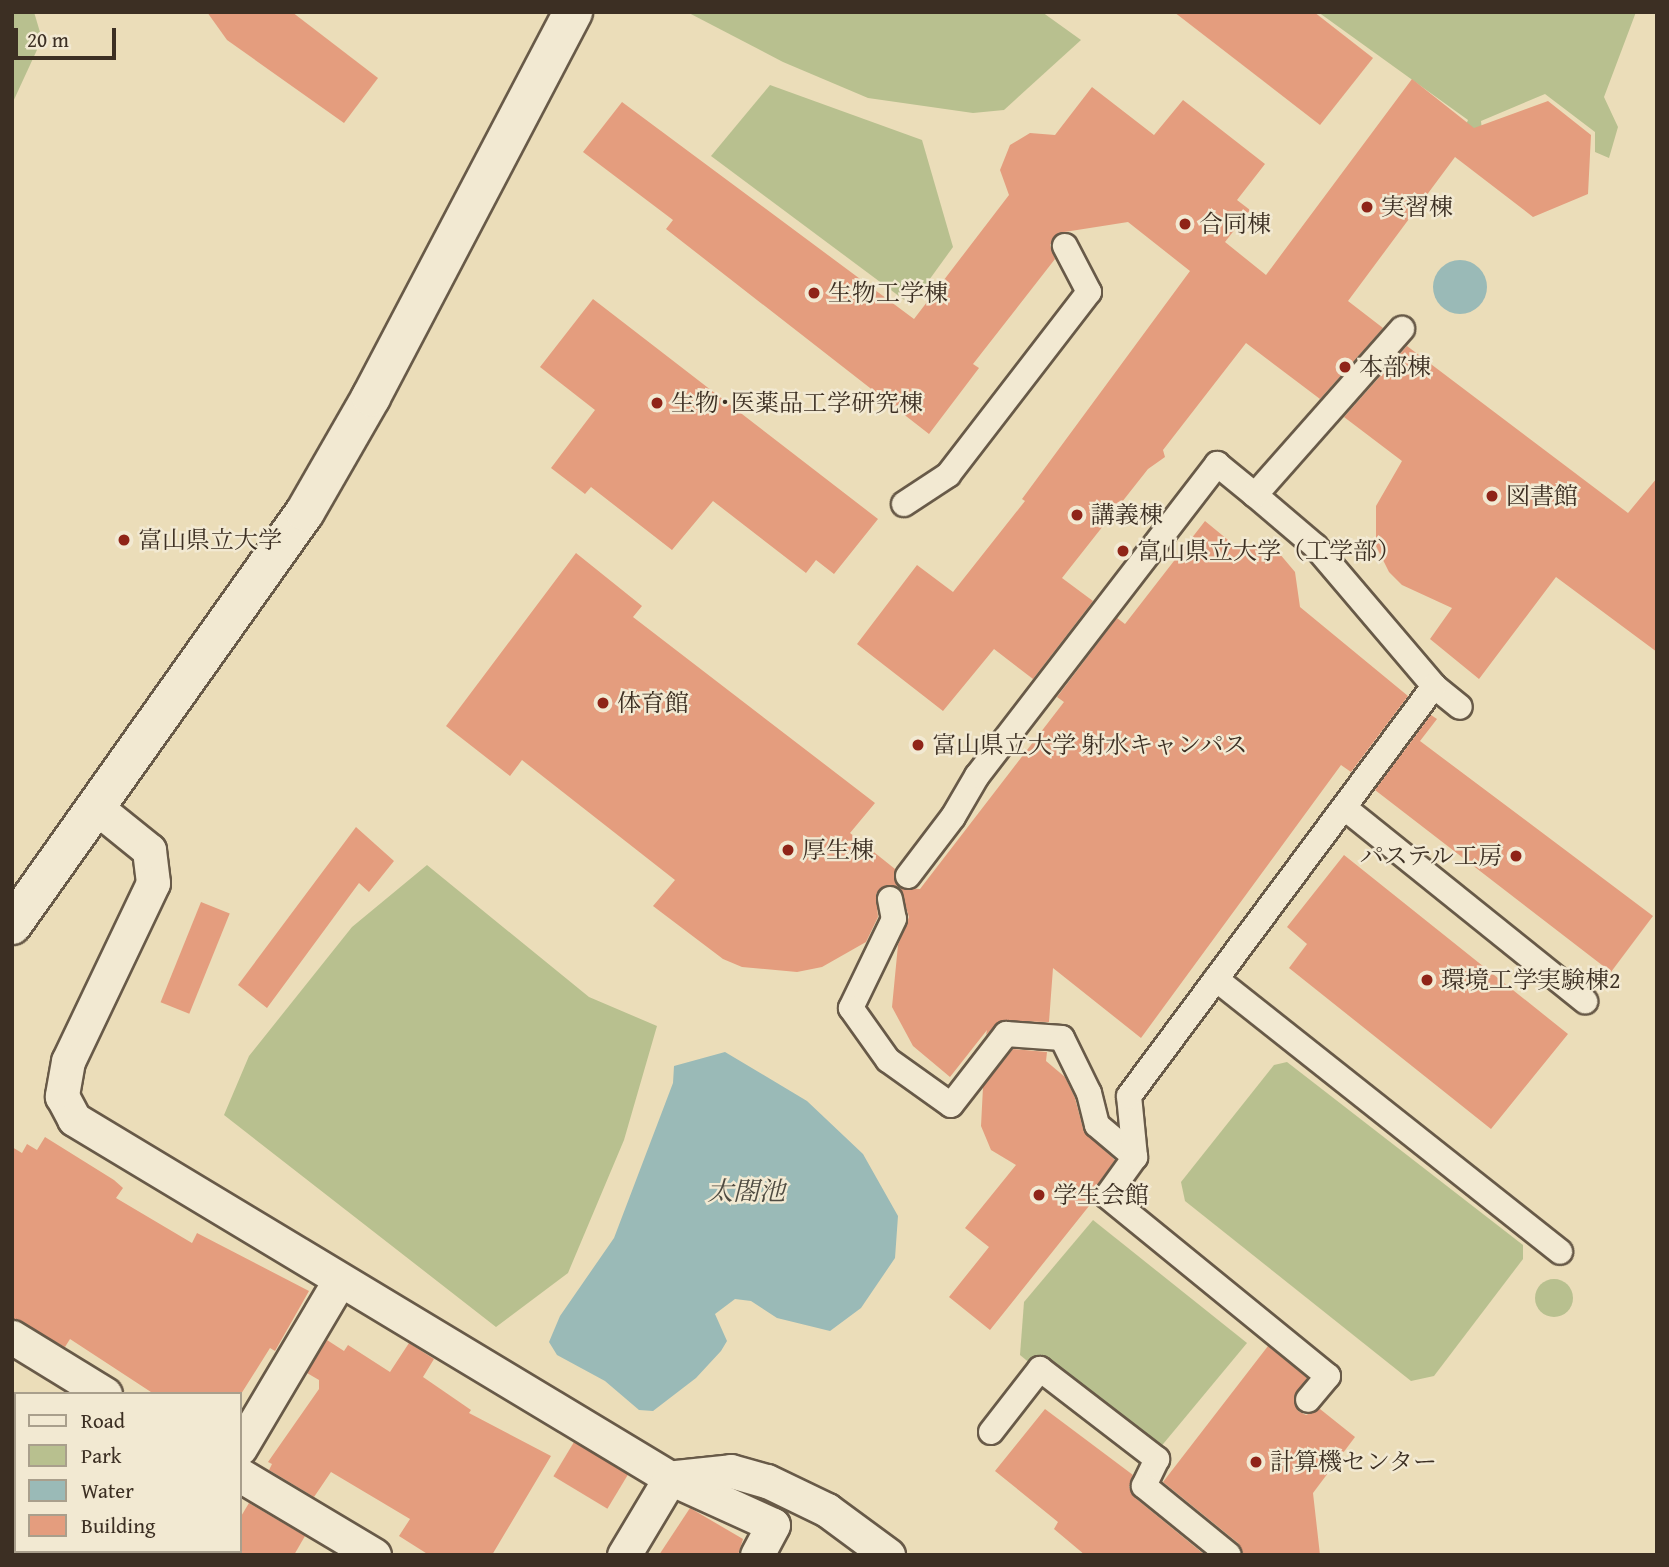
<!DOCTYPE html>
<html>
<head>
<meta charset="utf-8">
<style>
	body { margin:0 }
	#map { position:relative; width:1669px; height:1567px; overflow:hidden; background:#ebddb9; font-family:"Gentium Book Plus","Noto Serif JP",serif }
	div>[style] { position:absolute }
	.green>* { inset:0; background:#b8c08f }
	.round { border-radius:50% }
	.water>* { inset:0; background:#9abab7 }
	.building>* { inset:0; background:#e49d7e; transform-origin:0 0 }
	.roads { filter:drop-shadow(2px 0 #685a48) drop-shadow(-2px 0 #685a48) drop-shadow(0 2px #685a48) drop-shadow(0 -2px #685a48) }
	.pedestrian>* { height:24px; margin:-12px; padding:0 12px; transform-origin:12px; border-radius:12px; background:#f2e9d2 }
	.minor>* { height:33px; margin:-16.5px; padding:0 16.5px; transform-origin:16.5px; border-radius:16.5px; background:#f2e9d2 }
	.tertiary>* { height:38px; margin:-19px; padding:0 19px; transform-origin:19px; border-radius:19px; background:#f2e9d2 }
	.dots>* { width:19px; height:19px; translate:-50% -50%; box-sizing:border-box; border:4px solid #f2e9d2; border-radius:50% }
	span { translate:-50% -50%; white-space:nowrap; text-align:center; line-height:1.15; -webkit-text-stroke:5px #f2e9d2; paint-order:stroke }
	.poi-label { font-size:24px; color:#3c2f23 }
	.left { translate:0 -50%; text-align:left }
	.right { translate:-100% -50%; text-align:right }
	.water-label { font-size:26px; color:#4f4b41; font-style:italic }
	.frame { position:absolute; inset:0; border:14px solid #3c2f23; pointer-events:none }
	.legend { position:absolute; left:14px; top:1392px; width:228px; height:161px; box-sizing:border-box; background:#f2e9d2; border:2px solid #a99f8c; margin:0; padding:9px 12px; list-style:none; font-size:21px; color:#3c2f23 }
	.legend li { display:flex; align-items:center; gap:14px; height:35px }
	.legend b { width:35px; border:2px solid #a99f8c }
	.scale { position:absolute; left:14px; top:28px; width:102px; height:32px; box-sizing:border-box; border:4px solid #3c2f23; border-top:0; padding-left:9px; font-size:21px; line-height:24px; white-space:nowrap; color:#3c2f23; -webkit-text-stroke:5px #f2e9d2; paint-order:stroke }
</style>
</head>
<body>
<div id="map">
	<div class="green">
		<i style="clip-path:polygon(12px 12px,34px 12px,42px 39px,12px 104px)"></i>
		<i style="clip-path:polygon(687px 12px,1042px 12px,1081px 40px,1004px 110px,973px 113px,868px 98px,783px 62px)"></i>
		<i style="clip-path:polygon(1318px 12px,1636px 12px,1604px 97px,1618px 127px,1609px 158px,1595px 152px,1595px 132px,1545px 94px,1481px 121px,1482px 130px,1465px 127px,1468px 120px)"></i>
		<i style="clip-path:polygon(770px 85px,922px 140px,953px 247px,911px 305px,711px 156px)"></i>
		<i style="clip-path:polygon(427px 865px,589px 997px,657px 1026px,624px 1140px,568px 1273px,496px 1327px,224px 1115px,249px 1056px,352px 927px)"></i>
		<i style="clip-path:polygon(1287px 1062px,1523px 1245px,1523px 1259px,1434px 1376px,1411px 1381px,1185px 1201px,1181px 1182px,1274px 1065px)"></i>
		<i style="clip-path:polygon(1093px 1220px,1247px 1343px,1149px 1461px,1020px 1355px,1024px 1302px)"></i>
		<i class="round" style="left:1535px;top:1279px;width:38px;height:38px"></i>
	</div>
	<div class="water">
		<i class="round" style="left:1433px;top:260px;width:54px;height:54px"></i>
		<i style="clip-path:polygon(725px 1052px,807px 1101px,863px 1154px,898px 1216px,895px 1258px,861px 1308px,830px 1331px,777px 1318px,751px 1301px,735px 1299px,715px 1314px,727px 1341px,721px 1351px,696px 1378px,653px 1411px,639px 1410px,605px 1381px,557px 1355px,549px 1342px,560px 1316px,614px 1238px,673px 1083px,674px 1066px)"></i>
	</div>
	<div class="building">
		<i style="clip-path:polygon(207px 12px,292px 12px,378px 78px,344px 123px,227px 40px)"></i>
		<i style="clip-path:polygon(1174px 12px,1314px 12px,1373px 58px,1320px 125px)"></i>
		<i style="clip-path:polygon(1412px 79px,1474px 128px,1548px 101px,1591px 135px,1588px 194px,1533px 217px,1455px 157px,1348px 301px,1383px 328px,1320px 399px,1246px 343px,1163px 450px,1165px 457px,1148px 469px,1062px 578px,1093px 601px,1033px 679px,994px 649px,943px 711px,857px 644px,917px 565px,953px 592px,1025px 501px,1022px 499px,1190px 271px,1128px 222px,1058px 233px,1050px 245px,1055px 259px,973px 364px,979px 368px,929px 434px,666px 229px,673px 220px,583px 152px,622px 102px,914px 319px,1009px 195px,1000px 170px,1010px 145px,1030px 133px,1055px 135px,1092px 87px,1154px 135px,1183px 100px,1265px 164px,1237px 200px,1250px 210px,1225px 242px,1266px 275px)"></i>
		<i style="clip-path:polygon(593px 299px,878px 519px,834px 574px,816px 560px,806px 573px,713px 501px,672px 550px,591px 487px,585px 494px,551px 468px,595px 410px,540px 367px)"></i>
		<i style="clip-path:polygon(1407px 346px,1628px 513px,1657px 478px,1657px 652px,1556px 577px,1479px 679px,1430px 639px,1452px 608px,1402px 585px,1389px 572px,1376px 546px,1376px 506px,1402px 461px,1344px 417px)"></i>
		<i style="clip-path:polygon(1205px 521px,1239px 549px,1259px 547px,1279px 553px,1295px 572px,1300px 607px,1408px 696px,1351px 772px,1341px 765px,1141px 1038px,1053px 968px,1049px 1022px,999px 1021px,986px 1035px,987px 1030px,950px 1077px,913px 1046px,892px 1007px,898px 945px,909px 917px,900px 888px,920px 889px,1064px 702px,1057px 697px,1117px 618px,1125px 624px)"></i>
		<i style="clip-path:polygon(576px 553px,642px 606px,633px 617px,875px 803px,850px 833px,895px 869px,898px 887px,886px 885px,876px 894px,878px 917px,866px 942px,822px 967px,797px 972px,742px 967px,723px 959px,653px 906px,675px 880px,522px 760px,510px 776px,446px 726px)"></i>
		<i style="clip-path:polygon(1431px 715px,1437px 719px,1420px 741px,1653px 916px,1611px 972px,1375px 790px)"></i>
		<i style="clip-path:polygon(356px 827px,394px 861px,369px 892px,359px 883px,267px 1008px,238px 985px)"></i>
		<i style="clip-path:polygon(1344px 855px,1568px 1034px,1491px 1129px,1289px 968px,1307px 944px,1287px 927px)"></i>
		<i style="left:201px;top:902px;width:31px;height:108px;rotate:22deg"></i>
		<i style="clip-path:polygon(1013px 1049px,1047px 1052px,1046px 1061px,1065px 1077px,1075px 1098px,1084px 1132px,1115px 1160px,1095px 1188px,1093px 1201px,990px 1330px,949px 1297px,989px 1247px,965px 1228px,1016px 1165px,991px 1150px,981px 1126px,983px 1087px)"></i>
		<i style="clip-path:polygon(45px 1137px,114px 1180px,123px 1188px,116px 1198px,192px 1243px,197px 1233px,309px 1291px,275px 1351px,270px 1348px,241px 1394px,154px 1394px,70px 1339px,65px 1347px,12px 1318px,12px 1147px,22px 1153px,27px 1144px,37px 1150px)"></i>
		<i style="clip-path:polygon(327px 1340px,344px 1351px,348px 1345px,390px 1372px,409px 1343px,434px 1359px,423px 1377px,471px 1410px,469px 1413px,551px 1456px,492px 1555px,429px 1555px,399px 1536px,410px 1519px,331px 1472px,314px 1497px,269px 1470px,272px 1464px,268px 1462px,319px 1389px,319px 1380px,307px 1373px)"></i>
		<i style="clip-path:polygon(1268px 1346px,1307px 1378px,1294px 1397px,1298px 1411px,1306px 1415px,1320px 1409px,1355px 1437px,1313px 1493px,1320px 1555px,1244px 1555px,1238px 1543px,1163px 1482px)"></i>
		<i style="clip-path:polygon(1045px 1409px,1133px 1475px,1129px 1487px,1134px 1497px,1205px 1555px,1085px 1555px,1054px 1529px,1058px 1522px,995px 1471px)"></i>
		<i style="left:574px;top:1442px;width:63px;height:40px;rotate:31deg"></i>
		<i style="clip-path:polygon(249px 1503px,305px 1536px,294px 1555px,240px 1555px,240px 1518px)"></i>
		<i style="clip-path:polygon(690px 1508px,743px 1539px,738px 1555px,659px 1555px)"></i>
	</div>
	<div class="roads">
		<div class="pedestrian">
			<i style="left:1255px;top:495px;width:79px;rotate:40.4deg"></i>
			<i style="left:1315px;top:546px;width:184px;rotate:49.6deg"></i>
			<i style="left:1434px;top:686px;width:33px;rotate:39deg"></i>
			<i style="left:904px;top:504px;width:53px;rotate:-33.4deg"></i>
			<i style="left:948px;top:475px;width:231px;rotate:-52.4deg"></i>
			<i style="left:1089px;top:292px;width:52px;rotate:-117.6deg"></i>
			<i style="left:1346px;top:809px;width:307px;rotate:38.8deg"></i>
			<i style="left:908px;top:876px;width:74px;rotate:-52.7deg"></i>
			<i style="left:953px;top:817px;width:48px;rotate:-59.7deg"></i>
			<i style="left:977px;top:776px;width:394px;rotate:-52.4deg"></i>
			<i style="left:1217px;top:464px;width:49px;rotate:39.2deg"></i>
			<i style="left:1255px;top:495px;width:222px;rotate:-48.5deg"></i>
			<i style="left:890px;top:899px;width:20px;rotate:79deg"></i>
			<i style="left:894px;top:919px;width:99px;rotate:115.8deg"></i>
			<i style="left:851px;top:1008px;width:64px;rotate:54.6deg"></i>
			<i style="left:888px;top:1060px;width:77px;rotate:35.5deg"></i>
			<i style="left:951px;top:1105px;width:90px;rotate:-52.2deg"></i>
			<i style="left:1006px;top:1034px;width:56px;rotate:4.1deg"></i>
			<i style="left:1062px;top:1038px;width:61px;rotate:63.9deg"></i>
			<i style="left:1089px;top:1093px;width:33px;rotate:76deg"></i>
			<i style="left:1097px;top:1125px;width:50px;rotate:40.1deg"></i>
			<i style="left:1135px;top:1157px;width:48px;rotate:125.7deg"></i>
			<i style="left:1107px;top:1196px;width:285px;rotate:39.2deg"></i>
			<i style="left:1328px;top:1376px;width:31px;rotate:130deg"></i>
			<i style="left:1216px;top:979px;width:439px;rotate:38.4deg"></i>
			<i style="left:1135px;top:1157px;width:61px;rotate:-95.6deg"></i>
			<i style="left:1129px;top:1096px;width:511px;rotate:-53.35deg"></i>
			<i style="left:991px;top:1432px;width:80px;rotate:-52.1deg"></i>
			<i style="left:1040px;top:1369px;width:148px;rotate:37.6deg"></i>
			<i style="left:1157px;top:1459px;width:30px;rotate:116deg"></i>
			<i style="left:1144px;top:1486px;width:109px;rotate:39.1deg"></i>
		</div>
		<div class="minor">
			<i style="left:97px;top:808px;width:67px;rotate:38.9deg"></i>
			<i style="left:149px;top:850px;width:33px;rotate:83deg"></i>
			<i style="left:153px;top:883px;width:197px;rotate:115.5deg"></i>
			<i style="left:68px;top:1061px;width:36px;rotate:100deg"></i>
			<i style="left:62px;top:1096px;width:26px;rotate:62deg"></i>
			<i style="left:74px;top:1119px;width:696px;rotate:31.06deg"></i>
			<i style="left:670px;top:1478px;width:113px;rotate:24.5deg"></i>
			<i style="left:773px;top:1525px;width:34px;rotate:118deg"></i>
			<i style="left:12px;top:1337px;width:109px;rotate:31.5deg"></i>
			<i style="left:240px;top:1448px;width:194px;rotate:-59.3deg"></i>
			<i style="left:240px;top:1475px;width:156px;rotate:30.8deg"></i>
			<i style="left:676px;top:1477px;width:55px;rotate:-6.2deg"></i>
			<i style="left:731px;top:1471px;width:37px;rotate:16deg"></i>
			<i style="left:767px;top:1481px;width:67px;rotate:25.8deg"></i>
			<i style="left:827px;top:1510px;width:76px;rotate:36.4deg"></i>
			<i style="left:177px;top:1555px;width:5px;rotate:-53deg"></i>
			<i style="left:624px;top:1555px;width:90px;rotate:-59.1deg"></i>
		</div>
		<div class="tertiary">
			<i style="left:12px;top:925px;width:506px;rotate:-54.65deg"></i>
			<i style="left:305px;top:512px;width:133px;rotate:-60.1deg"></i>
			<i style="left:371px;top:397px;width:435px;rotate:-62.3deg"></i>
		</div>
	</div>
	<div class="dots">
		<i style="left:1367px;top:207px;background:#8f2418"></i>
		<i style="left:1185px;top:224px;background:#8f2418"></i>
		<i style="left:814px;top:293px;background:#8f2418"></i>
		<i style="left:1345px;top:367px;background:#8f2418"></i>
		<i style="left:657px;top:403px;background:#8f2418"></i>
		<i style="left:1492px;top:496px;background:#8f2418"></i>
		<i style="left:1077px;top:515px;background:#8f2418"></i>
		<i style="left:124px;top:540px;background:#8f2418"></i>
		<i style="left:1123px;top:551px;background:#8f2418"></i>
		<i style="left:603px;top:703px;background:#8f2418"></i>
		<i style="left:918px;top:745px;background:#8f2418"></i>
		<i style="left:788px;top:850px;background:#8f2418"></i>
		<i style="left:1516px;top:856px;background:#8f2418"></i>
		<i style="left:1427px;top:980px;background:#8f2418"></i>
		<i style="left:1039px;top:1195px;background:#8f2418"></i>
		<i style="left:1256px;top:1462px;background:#8f2418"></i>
	</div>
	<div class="poi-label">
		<span class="left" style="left:1381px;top:207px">実習棟</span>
		<span class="left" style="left:1199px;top:224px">合同棟</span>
		<span class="left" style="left:828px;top:293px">生物工学棟</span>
		<span class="left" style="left:1359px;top:367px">本部棟</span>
		<span class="left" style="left:671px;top:403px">生物･医薬品工学研究棟</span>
		<span class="left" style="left:1506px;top:496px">図書館</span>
		<span class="left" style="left:1091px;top:515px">講義棟</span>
		<span class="left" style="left:138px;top:540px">富山県立大学</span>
		<span class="left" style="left:1137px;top:551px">富山県立大学（工学部）</span>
		<span class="left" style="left:617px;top:703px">体育館</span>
		<span class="left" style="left:932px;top:745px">富山県立大学 射水キャンパス</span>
		<span class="left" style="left:802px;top:850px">厚生棟</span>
		<span class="right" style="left:1502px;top:856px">パステル工房</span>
		<span class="left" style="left:1441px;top:980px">環境工学実験棟2</span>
		<span class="left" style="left:1053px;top:1195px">学生会館</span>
		<span class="left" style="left:1270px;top:1462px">計算機センター</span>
	</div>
	<div class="water-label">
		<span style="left:746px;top:1191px">太閤池</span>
	</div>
	<div class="frame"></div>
	<ul class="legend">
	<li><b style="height:9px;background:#f2e9d2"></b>Road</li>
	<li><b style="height:19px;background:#b8c08f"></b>Park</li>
	<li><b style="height:19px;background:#9abab7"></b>Water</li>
	<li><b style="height:19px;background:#e49d7e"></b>Building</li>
	</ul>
	<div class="scale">20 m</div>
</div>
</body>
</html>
